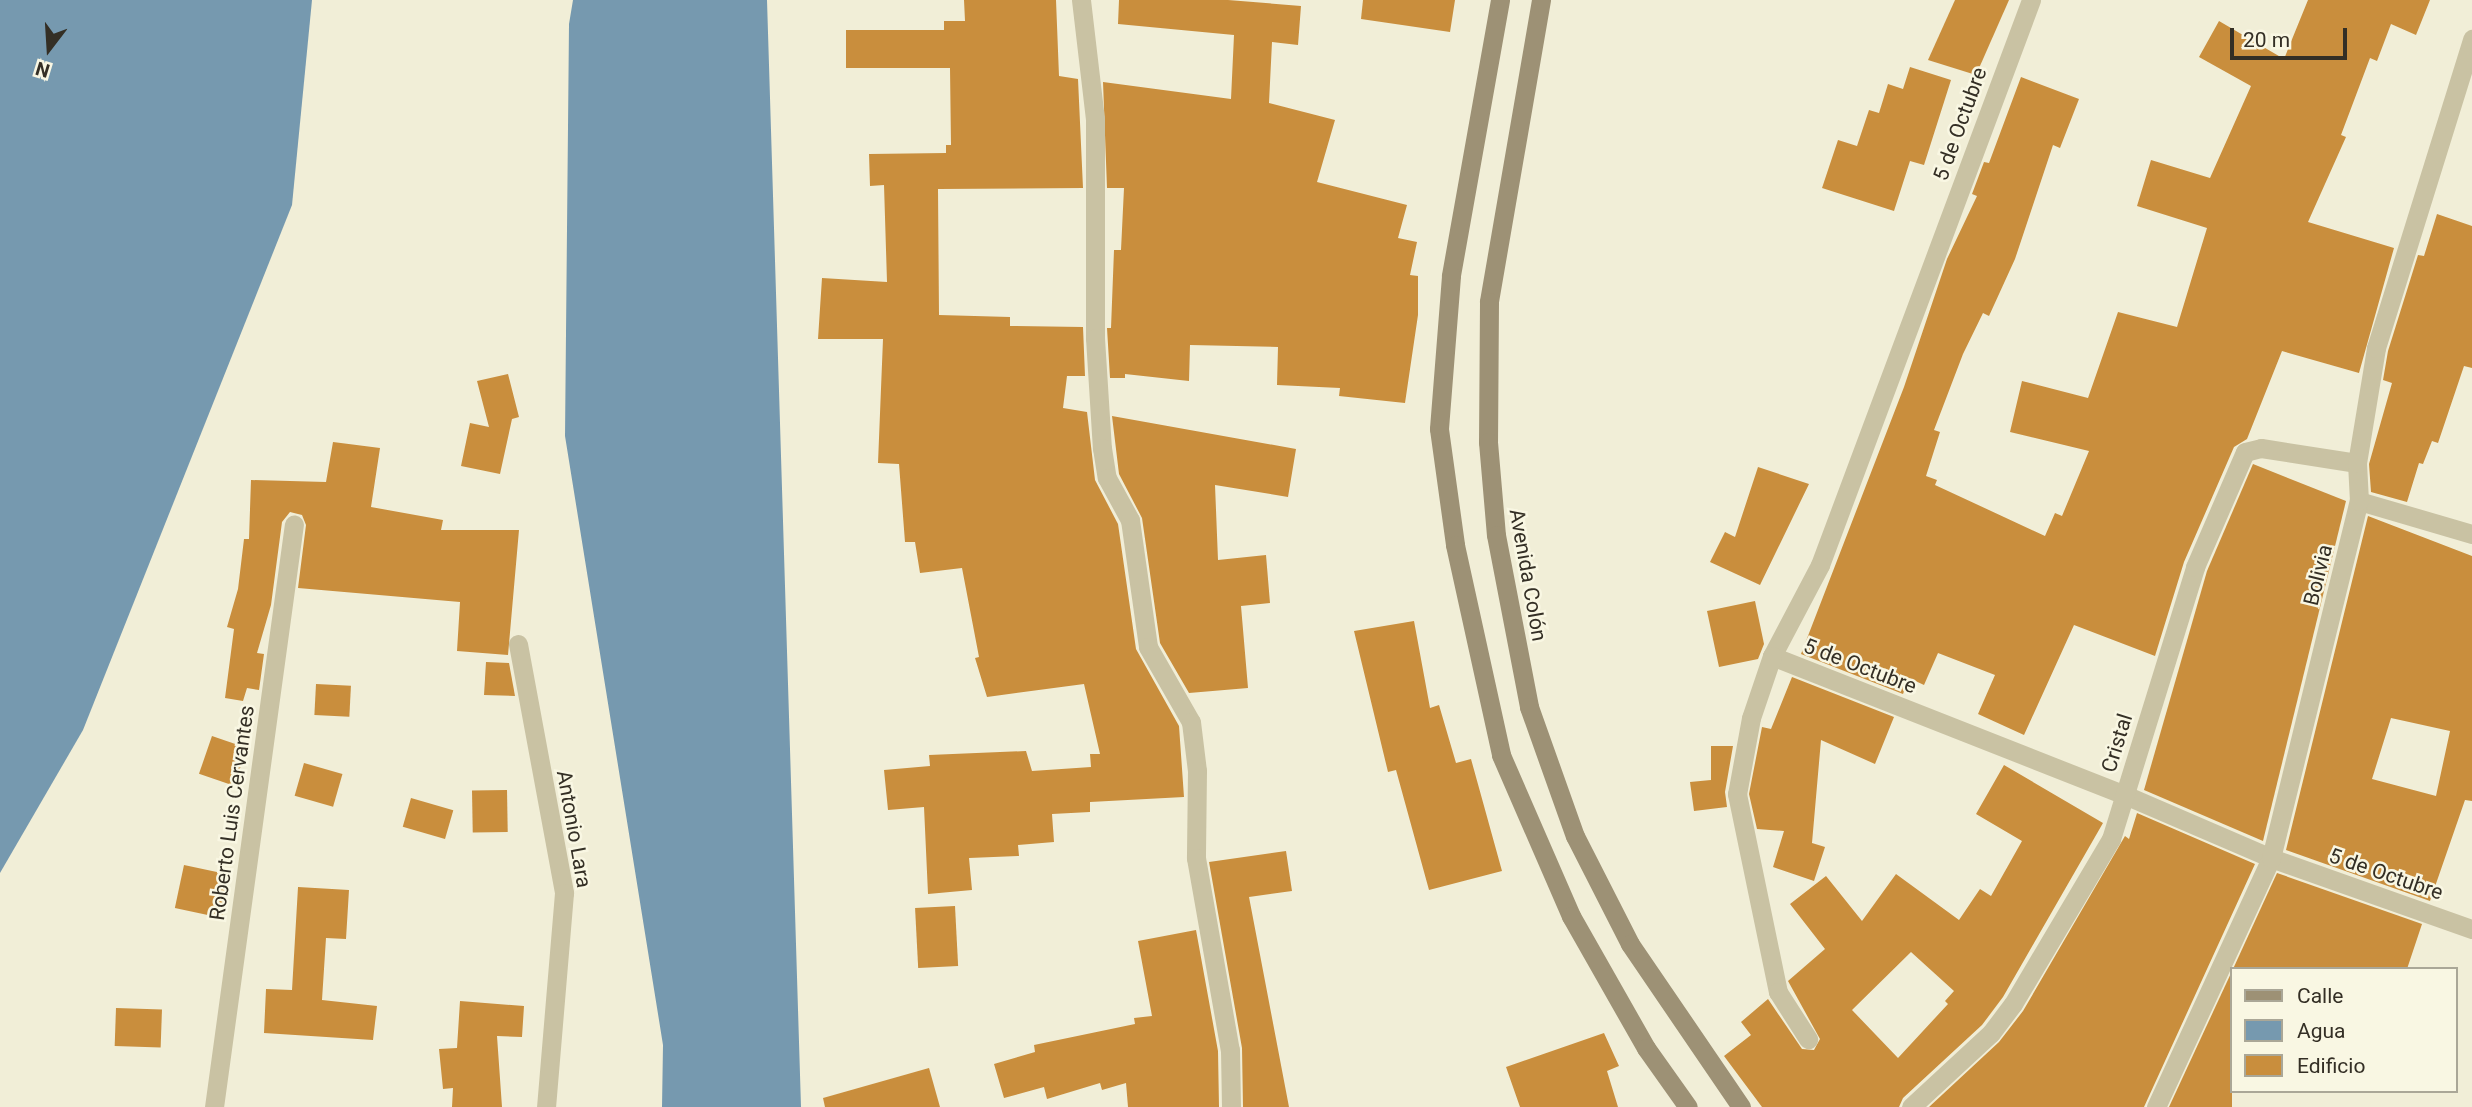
<!DOCTYPE html>
<html>
<head>
<meta charset="utf-8">
<style>
	body { margin:0 }
	#map { position:relative; width:2472px; height:1107px; overflow:hidden; background:#f1eed7; font-family:Roboto,sans-serif }
	div>[style] { position:absolute }
	.water>* { inset:0; background:#7699af }
	.building>* { inset:0; background:#c98e3d; transform-origin:0 0 }
	.minor>* { height:19px; margin:-9.5px; padding:0 9.5px; transform-origin:9.5px; border-radius:9.5px; background:#c9c2a3 }
	.secondary>* { height:19px; margin:-9.5px; padding:0 9.5px; transform-origin:9.5px; border-radius:9.5px; background:#9d9175 }
	span { translate:-50% -50%; white-space:nowrap; text-align:center; line-height:1.15; -webkit-text-stroke:5px #f9f7e3; paint-order:stroke }
	.street-label { font-size:21px; color:#342f25 }
	.legend { position:absolute; left:2230px; top:967px; width:228px; height:126px; box-sizing:border-box; background:#f9f7e3; border:2px solid #aaa797; margin:0; padding:9px 12px; list-style:none; font-size:21px; color:#342f25 }
	.legend li { display:flex; align-items:center; gap:14px; height:35px }
	.legend b { width:35px; border:2px solid #aaa797 }
	.north { position:absolute; left:14px; top:14px; width:70px; height:70px; -webkit-text-stroke:5px #f9f7e3; paint-order:stroke; rotate:197deg; font-size:19px; font-weight:700; line-height:28px; text-align:center; color:#342f25 }
	.north::after { content:''; display:block; margin:auto; width:24px; height:32px; background:#342f25; clip-path:polygon(50% 0,100% 100%,50% 72%,0 100%) }
	.scale { position:absolute; left:2230px; top:28px; width:117px; height:32px; box-sizing:border-box; border:4px solid #342f25; border-top:0; padding-left:9px; font-size:21px; line-height:24px; white-space:nowrap; color:#342f25; -webkit-text-stroke:5px #f9f7e3; paint-order:stroke }
</style>
</head>
<body>
<div id="map">
	<div class="water">
		<i style="clip-path:polygon(0 0,312px 0,292px 205px,83px 730px,0 873px)"></i>
		<i style="clip-path:polygon(573px 0,767px 0,801px 1107px,662px 1107px,663px 1045px,565px 436px,569px 24px)"></i>
	</div>
	<div class="building">
		<i style="clip-path:polygon(964px 0,1056px 0,1059px 76px,1078px 79px,1083px 188px,938px 189px,939px 315px,1010px 317px,1010px 326px,1083px 327px,1085px 376px,1067px 376px,1063px 408px,1087px 412px,1095px 480px,1118px 524px,1136px 649px,1179px 726px,1184px 797px,1090px 802px,1090px 812px,1052px 814px,1054px 842px,1018px 845px,1019px 856px,969px 858px,972px 890px,928px 894px,924px 807px,888px 810px,884px 770px,930px 766px,929px 755px,1026px 751px,1032px 771px,1091px 767px,1090px 754px,1100px 754px,1084px 684px,987px 697px,975px 658px,979px 657px,962px 568px,920px 573px,915px 542px,905px 542px,899px 464px,878px 463px,883px 339px,818px 339px,822px 278px,887px 282px,884px 185px,870px 186px,869px 154px,946px 153px,946px 145px,951px 145px,950px 68px,846px 68px,846px 30px,944px 30px,944px 21px,965px 21px)"></i>
		<i style="clip-path:polygon(1119px 0,1228px 0,1301px 6px,1298px 45px,1272px 42px,1269px 103px,1335px 120px,1317px 182px,1407px 205px,1398px 238px,1417px 242px,1410px 275px,1418px 276px,1418px 315px,1405px 403px,1339px 396px,1340px 388px,1277px 385px,1278px 347px,1190px 345px,1189px 381px,1125px 374px,1125px 378px,1110px 378px,1107px 328px,1111px 328px,1114px 250px,1121px 250px,1124px 188px,1107px 188px,1103px 82px,1231px 99px,1234px 35px,1118px 24px)"></i>
		<i style="clip-path:polygon(1363px 0,1455px 0,1450px 32px,1361px 19px)"></i>
		<i style="clip-path:polygon(1955px 0,2009px 0,1976px 75px,1928px 60px)"></i>
		<i style="clip-path:polygon(2308px 0,2430px 0,2416px 35px,2391px 24px,2377px 61px,2370px 58px,2341px 135px,2346px 137px,2308px 222px,2394px 248px,2359px 373px,2282px 351px,2247px 439px,2234px 447px,2184px 562px,2155px 656px,2074px 625px,2024px 735px,1978px 714px,1995px 675px,1938px 653px,1924px 685px,1909px 678px,1903px 694px,1801px 654px,1904px 387px,1947px 259px,1977px 196px,1972px 194px,1984px 162px,1989px 163px,2021px 77px,2079px 99px,2060px 148px,2053px 145px,2015px 259px,1989px 316px,1983px 313px,1963px 354px,1934px 430px,1940px 432px,1926px 476px,1937px 480px,1935px 485px,2045px 536px,2055px 513px,2062px 516px,2089px 451px,2010px 432px,2022px 381px,2088px 398px,2118px 312px,2177px 327px,2207px 228px,2137px 206px,2151px 160px,2210px 178px,2251px 86px,2199px 57px,2219px 21px,2284px 59px)"></i>
		<i style="clip-path:polygon(1910px 67px,1951px 80px,1924px 165px,1910px 161px,1894px 211px,1822px 188px,1838px 140px,1857px 146px,1869px 110px,1879px 113px,1888px 84px,1903px 89px)"></i>
		<i style="clip-path:polygon(2437px 214px,2472px 226px,2472px 368px,2464px 366px,2438px 443px,2432px 441px,2423px 464px,2419px 463px,2407px 502px,2371px 492px,2369px 464px,2392px 383px,2383px 380px,2388px 351px,2418px 255px,2424px 256px)"></i>
		<i style="clip-path:polygon(508px 374px,519px 417px,512px 419px,500px 474px,461px 466px,470px 423px,489px 427px,477px 381px)"></i>
		<i style="clip-path:polygon(1112px 416px,1296px 449px,1288px 497px,1215px 485px,1218px 560px,1266px 555px,1270px 603px,1241px 606px,1248px 688px,1189px 693px,1160px 643px,1142px 518px,1119px 474px)"></i>
		<i style="clip-path:polygon(333px 442px,380px 448px,371px 507px,443px 520px,441px 530px,519px 530px,508px 655px,457px 651px,460px 602px,298px 588px,306px 525px,302px 515px,290px 512px,282px 522px,271px 605px,257px 653px,264px 654px,259px 690px,247px 688px,243px 701px,225px 698px,234px 629px,227px 627px,238px 589px,244px 539px,249px 539px,251px 480px,326px 482px)"></i>
		<i style="clip-path:polygon(2253px 464px,2346px 501px,2263px 841px,2144px 790px,2207px 571px)"></i>
		<i style="clip-path:polygon(1758px 467px,1809px 484px,1760px 585px,1710px 562px,1725px 532px,1735px 537px)"></i>
		<i style="clip-path:polygon(evenodd,2368px 516px,2472px 556px,2472px 801px,2465px 800px,2430px 901px,2286px 850px,2368px 516px,2391px 718px,2450px 731px,2436px 796px,2372px 779px,2391px 718px)"></i>
		<i style="clip-path:polygon(1755px 601px,1764px 644px,1758px 659px,1719px 667px,1707px 611px)"></i>
		<i style="clip-path:polygon(1414px 621px,1430px 708px,1439px 705px,1456px 763px,1471px 759px,1502px 871px,1429px 890px,1396px 770px,1388px 772px,1354px 631px)"></i>
		<i style="clip-path:polygon(486px 662px,509px 663px,515px 696px,484px 695px)"></i>
		<i style="clip-path:polygon(1792px 677px,1894px 717px,1875px 764px,1821px 740px,1812px 843px,1825px 847px,1814px 881px,1773px 867px,1784px 831px,1757px 829px,1749px 794px,1762px 727px,1771px 729px)"></i>
		<i style="left:316px;top:684px;width:35px;height:31px;rotate:3deg"></i>
		<i style="left:212px;top:736px;width:37px;height:40px;rotate:19deg"></i>
		<i style="clip-path:polygon(1711px 746px,1733px 746px,1725px 792px,1727px 807px,1694px 811px,1690px 782px,1711px 780px)"></i>
		<i style="left:304px;top:763px;width:40px;height:34px;rotate:16deg"></i>
		<i style="clip-path:polygon(evenodd,2004px 765px,2103px 823px,2003px 997px,1982px 1025px,1903px 1098px,1899px 1107px,1762px 1107px,1724px 1056px,1751px 1035px,1741px 1022px,1768px 999px,1802px 1049px,1814px 1050px,1820px 1039px,1788px 981px,1825px 949px,1790px 904px,1826px 876px,1862px 921px,1896px 874px,1959px 920px,1980px 889px,1991px 896px,2022px 841px,1976px 814px,2004px 765px,1911px 952px,1954px 991px,1945px 1001px,1948px 1004px,1898px 1058px,1852px 1010px,1911px 952px)"></i>
		<i style="left:507px;top:790px;width:42px;height:35px;rotate:89deg"></i>
		<i style="left:411px;top:798px;width:44px;height:30px;rotate:16deg"></i>
		<i style="clip-path:polygon(2137px 813px,2255px 864px,2144px 1107px,1929px 1107px,1999px 1042px,2023px 1011px,2125px 836px,2129px 839px)"></i>
		<i style="clip-path:polygon(1286px 851px,1292px 891px,1249px 897px,1289px 1107px,1243px 1107px,1242px 1048px,1209px 862px)"></i>
		<i style="left:184px;top:865px;width:48px;height:44px;rotate:12deg"></i>
		<i style="clip-path:polygon(2277px 873px,2422px 924px,2407px 969px,2233px 969px)"></i>
		<i style="clip-path:polygon(298px 887px,349px 890px,346px 939px,326px 938px,322px 1000px,377px 1006px,373px 1040px,264px 1033px,266px 989px,292px 990px)"></i>
		<i style="left:955px;top:906px;width:60px;height:40px;rotate:87deg"></i>
		<i style="clip-path:polygon(1196px 930px,1218px 1051px,1219px 1107px,1128px 1107px,1126px 1083px,1102px 1090px,1100px 1083px,1047px 1099px,1044px 1087px,1004px 1098px,994px 1064px,1035px 1052px,1034px 1045px,1135px 1024px,1134px 1018px,1152px 1016px,1138px 941px)"></i>
		<i style="clip-path:polygon(2232px 971px,2232px 1107px,2169px 1107px)"></i>
		<i style="clip-path:polygon(460px 1001px,524px 1006px,522px 1037px,497px 1036px,502px 1107px,452px 1107px,453px 1088px,443px 1089px,439px 1049px,457px 1048px)"></i>
		<i style="left:116px;top:1008px;width:46px;height:38px;rotate:2deg"></i>
		<i style="clip-path:polygon(1604px 1033px,1619px 1066px,1607px 1071px,1618px 1107px,1520px 1107px,1506px 1067px)"></i>
		<i style="clip-path:polygon(929px 1068px,940px 1107px,825px 1107px,823px 1098px)"></i>
	</div>
	<div class="minor">
		<i style="left:1081px;top:0;width:120px;rotate:83.3deg"></i>
		<i style="left:1095px;top:119px;width:219px;rotate:90deg"></i>
		<i style="left:1095px;top:338px;width:110px;rotate:86.4deg"></i>
		<i style="left:1102px;top:448px;width:30px;rotate:81deg"></i>
		<i style="left:1107px;top:478px;width:48px;rotate:61.3deg"></i>
		<i style="left:1130px;top:520px;width:128px;rotate:81.9deg"></i>
		<i style="left:1148px;top:647px;width:86px;rotate:60.2deg"></i>
		<i style="left:1191px;top:722px;width:49px;rotate:83deg"></i>
		<i style="left:1197px;top:771px;width:87px;rotate:90.7deg"></i>
		<i style="left:1196px;top:858px;width:195px;rotate:80deg"></i>
		<i style="left:1230px;top:1050px;width:57px;rotate:89deg"></i>
		<i style="left:2031px;top:0;width:603px;rotate:110.48deg"></i>
		<i style="left:1820px;top:565px;width:103px;rotate:117.8deg"></i>
		<i style="left:1772px;top:656px;width:379px;rotate:21.5deg"></i>
		<i style="left:2125px;top:795px;width:159px;rotate:23.3deg"></i>
		<i style="left:2271px;top:858px;width:213px;rotate:19.5deg"></i>
		<i style="left:2359px;top:501px;width:118px;rotate:16.3deg"></i>
		<i style="left:518px;top:644px;width:253px;rotate:79.5deg"></i>
		<i style="left:564px;top:893px;width:215px;rotate:94.8deg"></i>
		<i style="left:1772px;top:656px;width:65px;rotate:108.7deg"></i>
		<i style="left:1751px;top:718px;width:77px;rotate:100.4deg"></i>
		<i style="left:1737px;top:794px;width:202px;rotate:78.3deg"></i>
		<i style="left:1778px;top:992px;width:56px;rotate:57.4deg"></i>
		<i style="left:214px;top:1107px;width:588px;rotate:-82.19deg"></i>
		<i style="left:1911px;top:1107px;width:109px;rotate:-42.8deg"></i>
		<i style="left:1991px;top:1033px;width:36px;rotate:-53deg"></i>
		<i style="left:2013px;top:1004px;width:192px;rotate:-59.3deg"></i>
		<i style="left:2111px;top:839px;width:285px;rotate:-72.8deg"></i>
		<i style="left:2195px;top:567px;width:125px;rotate:-66.5deg"></i>
		<i style="left:2245px;top:452px;width:16px;rotate:-14deg"></i>
		<i style="left:2261px;top:448px;width:97px;rotate:8.9deg"></i>
		<i style="left:2156px;top:1107px;width:274px;rotate:-65.2deg"></i>
		<i style="left:2271px;top:858px;width:368px;rotate:-76.2deg"></i>
		<i style="left:2359px;top:501px;width:38px;rotate:-93deg"></i>
		<i style="left:2357px;top:463px;width:117px;rotate:-80.6deg"></i>
		<i style="left:2376px;top:348px;width:324px;rotate:-72.7deg"></i>
	</div>
	<div class="secondary">
		<i style="left:1500px;top:0;width:280px;rotate:100.1deg"></i>
		<i style="left:1451px;top:276px;width:153px;rotate:94.5deg"></i>
		<i style="left:1439px;top:429px;width:117px;rotate:82.1deg"></i>
		<i style="left:1455px;top:545px;width:215px;rotate:77.6deg"></i>
		<i style="left:1501px;top:755px;width:176px;rotate:66.5deg"></i>
		<i style="left:1571px;top:916px;width:152px;rotate:60.4deg"></i>
		<i style="left:1646px;top:1048px;width:72px;rotate:54.6deg"></i>
		<i style="left:1541px;top:0;width:306px;rotate:99.8deg"></i>
		<i style="left:1489px;top:302px;width:140px;rotate:90.4deg"></i>
		<i style="left:1488px;top:442px;width:93px;rotate:85.1deg"></i>
		<i style="left:1496px;top:535px;width:175px;rotate:79.1deg"></i>
		<i style="left:1529px;top:707px;width:137px;rotate:70.4deg"></i>
		<i style="left:1575px;top:836px;width:121px;rotate:63deg"></i>
		<i style="left:1630px;top:944px;width:197px;rotate:55.7deg"></i>
	</div>
	<div class="street-label">
		<span style="left:1960px;top:124px;rotate:-70deg">5 de Octubre</span>
		<span style="left:1528px;top:575px;rotate:80deg">Avenida Colón</span>
		<span style="left:2318px;top:575px;rotate:-76deg">Bolivia</span>
		<span style="left:1860px;top:666px;rotate:21deg">5 de Octubre</span>
		<span style="left:2117px;top:743px;rotate:-73deg">Cristal</span>
		<span style="left:232px;top:813px;rotate:-82deg">Roberto Luis Cervantes</span>
		<span style="left:574px;top:829px;rotate:80deg">Antonio Lara</span>
		<span style="left:2386px;top:874px;rotate:19deg">5 de Octubre</span>
	</div>
	<ul class="legend">
	<li><b style="height:9px;background:#9d9175"></b>Calle</li>
	<li><b style="height:19px;background:#7699af"></b>Agua</li>
	<li><b style="height:19px;background:#c98e3d"></b>Edificio</li>
	</ul>
	<div class="north">N</div>
	<div class="scale">20 m</div>
</div>
</body>
</html>
